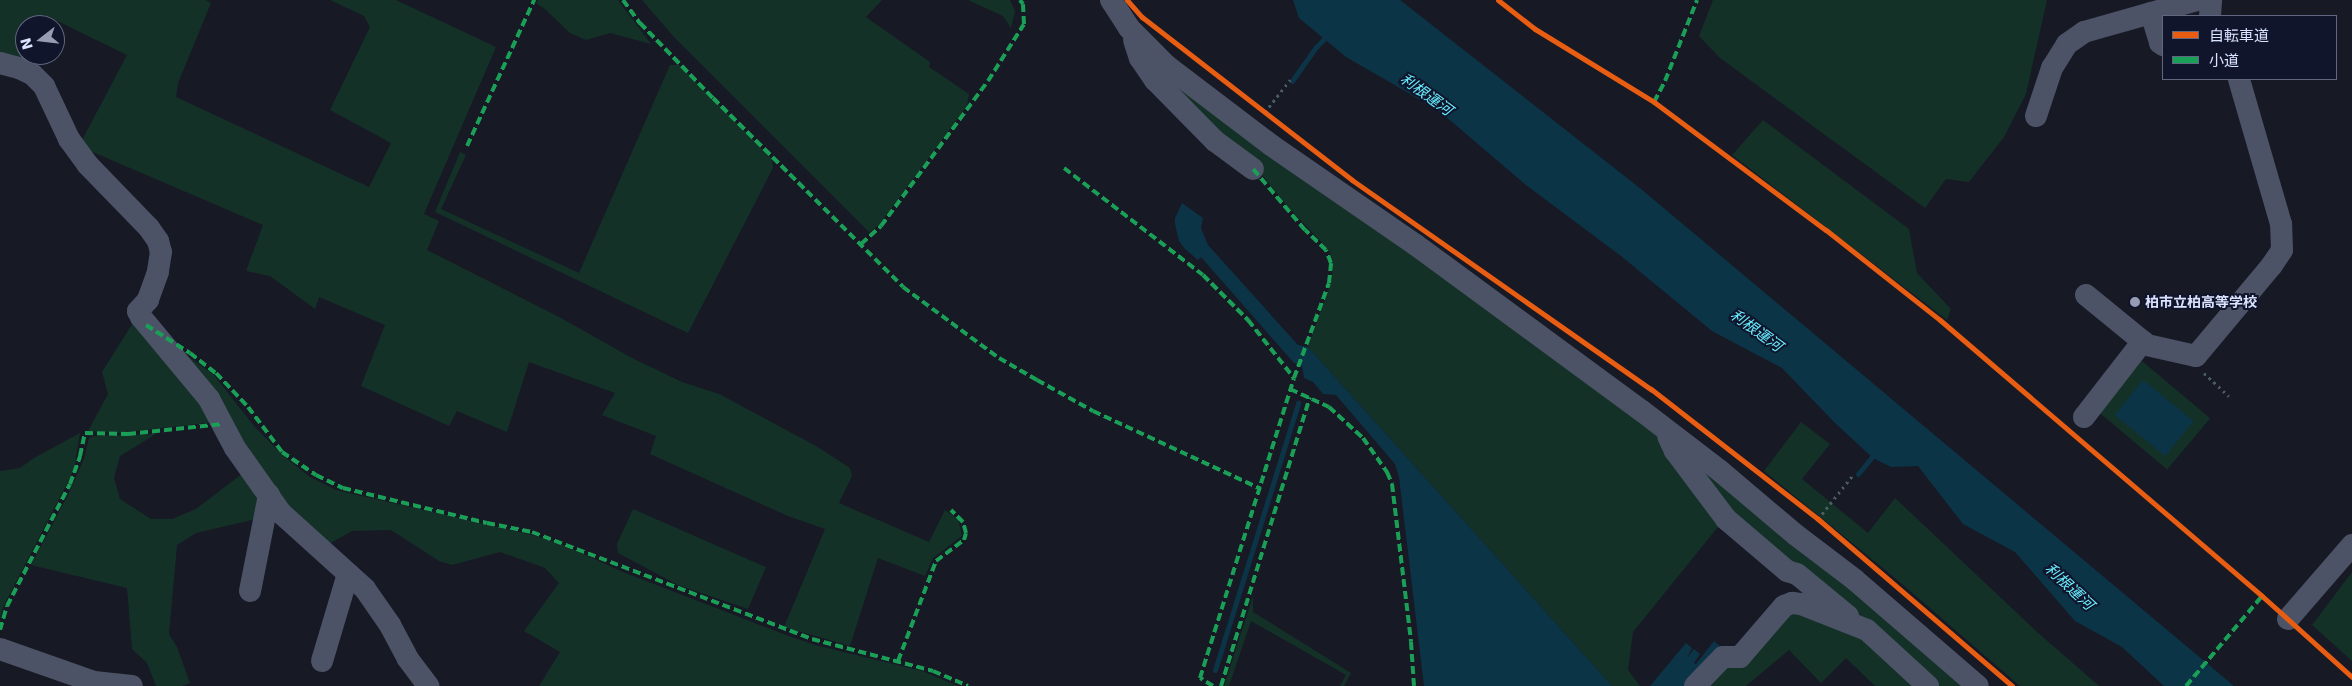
<!DOCTYPE html>
<html>
<head>
<meta charset="utf-8">
<style>
	body { margin:0 }
	#map { position:relative; width:2352px; height:686px; overflow:hidden; background:#171925; font-family:"DejaVu Sans","Noto Sans JP",sans-serif }
	div>[style] { position:absolute }
	.green>* { inset:0; background:#143128; transform-origin:0 0 }
	.water>* { inset:0; background:#0c3447; transform-origin:0 0 }
	.stream>* { height:5px; margin:-2.5px; padding:0 2.5px; transform-origin:2.5px; border-radius:2.5px; background:#0c3447 }
	.path>* { height:3px; margin-top:-1.5px; transform-origin:0; background:repeating-linear-gradient(90deg,#485e63 0 2.5px,transparent 0 6.5px) }
	.minor>* { height:22px; margin:-11px; padding:0 11px; transform-origin:11px; border-radius:11px; background:#4c5366 }
	.quiet>* { height:4px; margin-top:-2px; transform-origin:0; background:repeating-linear-gradient(90deg,#1a9f57 0 8px,transparent 0 12px) }
	.cycleway>* { height:5px; margin:-2.5px; padding:0 2.5px; transform-origin:2.5px; border-radius:2.5px; background:#e95d12 }
	.dots>* { width:14px; height:14px; translate:-50% -50%; box-sizing:border-box; border:2px solid #11152b; border-radius:50% }
	span { translate:-50% -50%; white-space:nowrap; text-align:center; line-height:1.15; -webkit-text-stroke:4px #11152b; paint-order:stroke }
	.poi-label { font-size:14px; color:#dae3ff; font-weight:700 }
	.left { translate:0 -50%; text-align:left }
	.water-label { font-size:15px; color:#68edff; font-style:italic }
	.legend { position:absolute; left:2162px; top:15px; width:175px; height:65px; box-sizing:border-box; background:#11152b; border:1px solid #616780; margin:0; padding:6px 9px; list-style:none; font-size:15px; color:#dae3ff }
	.legend li { display:flex; align-items:center; gap:10px; height:25px }
	.legend b { width:25px; border:1px solid #616780 }
	.north { position:absolute; left:15px; top:15px; width:50px; height:50px; box-sizing:border-box; background:#11152b; border:1px solid #616780; border-radius:50%; rotate:254deg; font-size:14px; font-weight:700; line-height:20px; text-align:center; color:#dae3ff }
	.north::after { content:''; display:block; margin:auto; width:18px; height:22px; background:#969cb3; clip-path:polygon(50% 0,100% 100%,50% 72%,0 100%) }
</style>
</head>
<body>
<div id="map">
	<div class="green">
		<i style="clip-path:polygon(0 0,205px 0,211px 3px,178px 83px,176px 97px,369px 187px,391px 143px,330px 110px,370px 27px,364px 16px,330px 0,396px 0,496px 47px,424px 214px,439px 221px,427px 250px,561px 318px,632px 358px,682px 382px,719px 394px,816px 446px,850px 468px,852px 476px,839px 503px,929px 542px,945px 510px,958px 519px,962px 536px,933px 558px,925px 576px,878px 558px,850px 646px,784px 627px,825px 529px,788px 516px,650px 454px,656px 436px,602px 415px,615px 393px,529px 362px,507px 432px,457px 411px,449px 426px,361px 386px,385px 325px,319px 297px,315px 309px,270px 276px,246px 271px,263px 225px,88px 150px,80px 144px,127px 55px,43px 14px,42px 25px,25px 25px,25px 55px,37px 55px,36px 64px,0 58px)"></i>
		<i style="clip-path:polygon(538px 0,618px 0,651px 44px,610px 33px,586px 40px,570px 33px,546px 10px,536px 3px)"></i>
		<i style="clip-path:polygon(642px 0,882px 0,866px 17px,930px 62px,929px 67px,969px 94px,967px 106px,879px 225px,869px 232px,674px 37px)"></i>
		<i style="clip-path:polygon(968px 0,1010px 0,1015px 11px,1011px 28px,1003px 16px)"></i>
		<i style="clip-path:polygon(1713px 0,2047px 0,2026px 94px,2004px 137px,1969px 182px,1946px 179px,1925px 208px,1720px 58px,1699px 36px)"></i>
		<i style="clip-path:polygon(1150px 57px,1648px 422px,1722px 522px,1633px 632px,1628px 670px,1640px 686px,1612px 686px,1308px 347px,1332px 280px,1333px 262px,1329px 250px,1288px 207px,1263px 176px,1212px 132px)"></i>
		<i style="clip-path:polygon(670px 65px,680px 65px,772px 159px,773px 168px,688px 333px,435px 212px,460px 152px,466px 155px,441px 209px,579px 273px)"></i>
		<i style="clip-path:polygon(1763px 120px,1909px 229px,1917px 273px,1951px 309px,1947px 320px,1732px 155px)"></i>
		<i style="clip-path:polygon(136px 318px,215px 422px,118px 433px,88px 431px,108px 394px,102px 372px)"></i>
		<i style="clip-path:polygon(156px 334px,213px 374px,254px 426px,281px 454px,310px 477px,336px 490px,528px 534px,559px 543px,623px 572px,786px 635px,815px 645px,922px 671px,958px 686px,539px 686px,560px 652px,524px 631px,559px 583px,545px 568px,500px 552px,452px 565px,439px 561px,391px 530px,352px 531px,322px 548px)"></i>
		<i style="left:2142px;top:361px;width:89px;height:67px;rotate:40deg"></i>
		<i style="clip-path:polygon(1801px 422px,1830px 444px,1802px 479px,1868px 533px,1895px 498px,2036px 631px,2099px 686px,2020px 686px,1895px 578px,1764px 471px)"></i>
		<i style="clip-path:polygon(80px 433px,74px 470px,4px 605px,0 619px,0 471px,20px 468px,34px 458px)"></i>
		<i style="clip-path:polygon(156px 434px,120px 456px,114px 478px,120px 499px,151px 519px,172px 519px,196px 509px,247px 470px,258px 485px,260px 518px,196px 533px,177px 545px,169px 634px,177px 647px,190px 683px,182px 686px,156px 686px,147px 663px,132px 649px,127px 588px,31px 565px,69px 493px,84px 459px,89px 438px,95px 436px)"></i>
		<i style="clip-path:polygon(1678px 446px,1972px 686px,1936px 686px,1754px 535px)"></i>
		<i style="clip-path:polygon(633px 509px,766px 567px,748px 609px,678px 585px,618px 553px,617px 544px)"></i>
		<i style="clip-path:polygon(2352px 572px,2352px 661px,2312px 625px)"></i>
		<i style="clip-path:polygon(1253px 596px,1253px 612px,1351px 673px,1344px 686px,1340px 686px,1346px 675px,1251px 621px,1229px 686px,1224px 686px)"></i>
		<i style="clip-path:polygon(1786px 607px,1864px 634px,1925px 686px,1875px 686px,1846px 658px,1821px 683px,1789px 650px,1746px 686px,1699px 686px)"></i>
	</div>
	<div class="water">
		<i style="clip-path:polygon(1293px 0,1400px 0,1641px 189px,2234px 686px,2164px 686px,2122px 647px,2075px 621px,2015px 552px,1963px 524px,1918px 466px,1891px 467px,1873px 458px,1835px 423px,1782px 368px,1712px 331px,1621px 256px,1526px 185px,1438px 110px,1346px 57px,1299px 18px)"></i>
		<i style="clip-path:polygon(1182px 203px,1203px 218px,1201px 228px,1208px 245px,1298px 345px,1308px 347px,1612px 686px,1424px 686px,1399px 477px,1395px 464px,1336px 395px,1323px 394px,1313px 382px,1304px 378px,1302px 366px,1294px 363px,1201px 257px,1198px 260px,1184px 248px,1179px 241px,1175px 224px,1175px 218px)"></i>
		<i style="left:2143px;top:380px;width:65px;height:45px;rotate:39deg"></i>
		<i style="clip-path:polygon(1714px 641px,1722px 648px,1692px 686px,1650px 686px,1686px 643px,1692px 648px,1687px 658px,1694px 649px,1700px 654px,1694px 663px,1696px 664px)"></i>
	</div>
	<div class="stream">
		<i style="left:1292px;top:81px;width:42px;rotate:-54.8deg"></i>
		<i style="left:1316px;top:47px;width:18px;rotate:-45deg"></i>
		<i style="left:1858px;top:474px;width:27px;rotate:-51deg"></i>
		<i style="left:1215px;top:670px;width:280px;rotate:-72.7deg"></i>
	</div>
	<div class="path">
		<i style="left:1265px;top:112px;width:41px;rotate:-52deg"></i>
		<i style="left:2204px;top:373px;width:34px;rotate:43deg"></i>
		<i style="left:1818px;top:519px;width:56px;rotate:-51.5deg"></i>
	</div>
	<div class="minor">
		<i style="left:1111px;top:0;width:33px;rotate:57deg"></i>
		<i style="left:1129px;top:28px;width:54px;rotate:45deg"></i>
		<i style="left:1167px;top:66px;width:131px;rotate:37.2deg"></i>
		<i style="left:1271px;top:145px;width:176px;rotate:34.6deg"></i>
		<i style="left:1416px;top:245px;width:280px;rotate:36.3deg"></i>
		<i style="left:1642px;top:411px;width:97px;rotate:37.5deg"></i>
		<i style="left:1719px;top:470px;width:101px;rotate:40.2deg"></i>
		<i style="left:1796px;top:535px;width:74px;rotate:37.3deg"></i>
		<i style="left:1855px;top:580px;width:162px;rotate:40.8deg"></i>
		<i style="left:2151px;top:13px;width:31px;rotate:73deg"></i>
		<i style="left:2160px;top:43px;width:4px;rotate:34deg"></i>
		<i style="left:2210px;top:16px;width:16px;rotate:-86deg"></i>
		<i style="left:1134px;top:40px;width:19px;rotate:72deg"></i>
		<i style="left:1140px;top:58px;width:27px;rotate:56deg"></i>
		<i style="left:1155px;top:80px;width:86px;rotate:45.5deg"></i>
		<i style="left:1215px;top:141px;width:47px;rotate:36.4deg"></i>
		<i style="left:0;top:63px;width:20px;rotate:15deg"></i>
		<i style="left:19px;top:68px;width:14px;rotate:25deg"></i>
		<i style="left:32px;top:74px;width:17px;rotate:45deg"></i>
		<i style="left:44px;top:86px;width:59px;rotate:64.7deg"></i>
		<i style="left:69px;top:139px;width:31px;rotate:54deg"></i>
		<i style="left:87px;top:164px;width:89px;rotate:45.9deg"></i>
		<i style="left:149px;top:228px;width:16px;rotate:55deg"></i>
		<i style="left:158px;top:241px;width:11px;rotate:75deg"></i>
		<i style="left:161px;top:252px;width:20px;rotate:99deg"></i>
		<i style="left:158px;top:272px;width:30px;rotate:110deg"></i>
		<i style="left:148px;top:300px;width:15px;rotate:132deg"></i>
		<i style="left:138px;top:311px;width:7px;rotate:63deg"></i>
		<i style="left:141px;top:317px;width:107px;rotate:50.3deg"></i>
		<i style="left:209px;top:399px;width:55px;rotate:62deg"></i>
		<i style="left:235px;top:448px;width:80px;rotate:54.7deg"></i>
		<i style="left:281px;top:513px;width:113px;rotate:42.1deg"></i>
		<i style="left:365px;top:589px;width:44px;rotate:55.2deg"></i>
		<i style="left:390px;top:625px;width:38px;rotate:62deg"></i>
		<i style="left:408px;top:659px;width:34px;rotate:53deg"></i>
		<i style="left:2036px;top:116px;width:51px;rotate:-71.6deg"></i>
		<i style="left:2052px;top:68px;width:28px;rotate:-58deg"></i>
		<i style="left:2067px;top:44px;width:21px;rotate:-35deg"></i>
		<i style="left:2084px;top:32px;width:117px;rotate:-15.8deg"></i>
		<i style="left:2086px;top:295px;width:79px;rotate:39.3deg"></i>
		<i style="left:2147px;top:345px;width:50px;rotate:12.7deg"></i>
		<i style="left:2196px;top:356px;width:119px;rotate:-50.1deg"></i>
		<i style="left:2272px;top:265px;width:18px;rotate:-56deg"></i>
		<i style="left:2282px;top:250px;width:26px;rotate:-92deg"></i>
		<i style="left:2281px;top:224px;width:151px;rotate:-106.2deg"></i>
		<i style="left:2084px;top:417px;width:96px;rotate:-52.2deg"></i>
		<i style="left:1668px;top:436px;width:17px;rotate:65deg"></i>
		<i style="left:1675px;top:451px;width:85px;rotate:53.1deg"></i>
		<i style="left:1726px;top:519px;width:80px;rotate:40.4deg"></i>
		<i style="left:1787px;top:571px;width:10px;rotate:17deg"></i>
		<i style="left:1797px;top:574px;width:66px;rotate:39.5deg"></i>
		<i style="left:250px;top:591px;width:98px;rotate:-78.8deg"></i>
		<i style="left:2288px;top:619px;width:98px;rotate:-49.1deg"></i>
		<i style="left:0;top:649px;width:100px;rotate:19.3deg"></i>
		<i style="left:94px;top:682px;width:38px;rotate:6deg"></i>
		<i style="left:322px;top:661px;width:91px;rotate:-73.4deg"></i>
		<i style="left:1695px;top:686px;width:40px;rotate:-46deg"></i>
		<i style="left:1723px;top:657px;width:17px"></i>
		<i style="left:1740px;top:657px;width:67px;rotate:-49.2deg"></i>
		<i style="left:1784px;top:606px;width:9px;rotate:-21deg"></i>
		<i style="left:1792px;top:603px;width:9px;rotate:6deg"></i>
		<i style="left:1801px;top:604px;width:71px;rotate:21.5deg"></i>
		<i style="left:1867px;top:630px;width:83px;rotate:42.6deg"></i>
	</div>
	<div class="quiet">
		<i style="left:623px;top:0;width:29px;rotate:54deg"></i>
		<i style="left:640px;top:23px;width:105px;rotate:45.8deg"></i>
		<i style="left:713px;top:98px;width:268px;rotate:44.8deg"></i>
		<i style="left:903px;top:287px;width:119px;rotate:36.5deg"></i>
		<i style="left:999px;top:358px;width:44px;rotate:30.1deg"></i>
		<i style="left:1037px;top:380px;width:64px;rotate:29deg"></i>
		<i style="left:1093px;top:411px;width:185px;rotate:24.9deg"></i>
		<i style="left:1654px;top:102px;width:24px;rotate:-62deg"></i>
		<i style="left:1665px;top:81px;width:87px;rotate:-68.4deg"></i>
		<i style="left:467px;top:146px;width:161px;rotate:-65.3deg"></i>
		<i style="left:1064px;top:168px;width:175px;rotate:37.6deg"></i>
		<i style="left:1203px;top:275px;width:64px;rotate:45deg"></i>
		<i style="left:1248px;top:320px;width:74px;rotate:51.6deg"></i>
		<i style="left:861px;top:244px;width:27px;rotate:-42deg"></i>
		<i style="left:881px;top:226px;width:180px;rotate:-53.6deg"></i>
		<i style="left:988px;top:81px;width:67px;rotate:-57.7deg"></i>
		<i style="left:1024px;top:24px;width:20px;rotate:-93deg"></i>
		<i style="left:1023px;top:4px;width:5px;rotate:-127deg"></i>
		<i style="left:146px;top:325px;width:52px;rotate:32.5deg"></i>
		<i style="left:190px;top:353px;width:33px;rotate:38deg"></i>
		<i style="left:216px;top:373px;width:47px;rotate:46.7deg"></i>
		<i style="left:248px;top:407px;width:56px;rotate:52.9deg"></i>
		<i style="left:282px;top:452px;width:41px;rotate:34.1deg"></i>
		<i style="left:316px;top:475px;width:30px;rotate:26deg"></i>
		<i style="left:343px;top:488px;width:148px;rotate:13.7deg"></i>
		<i style="left:487px;top:523px;width:46px;rotate:11.3deg"></i>
		<i style="left:532px;top:532px;width:300px;rotate:20.9deg"></i>
		<i style="left:812px;top:639px;width:125px;rotate:14.8deg"></i>
		<i style="left:933px;top:671px;width:38px;rotate:23deg"></i>
		<i style="left:1290px;top:389px;width:43px;rotate:24.8deg"></i>
		<i style="left:1329px;top:407px;width:46px;rotate:42.4deg"></i>
		<i style="left:1363px;top:438px;width:42px;rotate:54.8deg"></i>
		<i style="left:1387px;top:472px;width:13px;rotate:67deg"></i>
		<i style="left:1392px;top:484px;width:159px;rotate:83.1deg"></i>
		<i style="left:1411px;top:642px;width:44px;rotate:86.1deg"></i>
		<i style="left:0;top:630px;width:25px;rotate:-74deg"></i>
		<i style="left:7px;top:606px;width:137px;rotate:-62.7deg"></i>
		<i style="left:70px;top:484px;width:30px;rotate:-70deg"></i>
		<i style="left:80px;top:456px;width:24px;rotate:-78deg"></i>
		<i style="left:85px;top:433px;width:43px;rotate:1.3deg"></i>
		<i style="left:128px;top:434px;width:95px;rotate:-6.1deg"></i>
		<i style="left:898px;top:661px;width:107px;rotate:-69.2deg"></i>
		<i style="left:936px;top:561px;width:35px;rotate:-37deg"></i>
		<i style="left:964px;top:540px;width:7px;rotate:-74deg"></i>
		<i style="left:966px;top:533px;width:11px;rotate:-105deg"></i>
		<i style="left:963px;top:522px;width:17px;rotate:-135deg"></i>
		<i style="left:1213px;top:686px;width:15px;rotate:-148deg"></i>
		<i style="left:1200px;top:678px;width:314px;rotate:-72.6deg"></i>
		<i style="left:1294px;top:378px;width:101px;rotate:-69.8deg"></i>
		<i style="left:1329px;top:283px;width:20px;rotate:-84deg"></i>
		<i style="left:1331px;top:263px;width:14px;rotate:-111deg"></i>
		<i style="left:1326px;top:250px;width:29px;rotate:-136deg"></i>
		<i style="left:1305px;top:230px;width:80px;rotate:-130.4deg"></i>
		<i style="left:1221px;top:686px;width:302px;rotate:-72.9deg"></i>
		<i style="left:2186px;top:686px;width:118px;rotate:-49.8deg"></i>
	</div>
	<div class="cycleway">
		<i style="left:1127px;top:0;width:23px;rotate:49deg"></i>
		<i style="left:1142px;top:17px;width:266px;rotate:37.8deg"></i>
		<i style="left:1352px;top:180px;width:365px;rotate:35deg"></i>
		<i style="left:1651px;top:389px;width:212px;rotate:37.9deg"></i>
		<i style="left:1818px;top:519px;width:256px;rotate:40.7deg"></i>
		<i style="left:1498px;top:0;width:47px;rotate:38.1deg"></i>
		<i style="left:1535px;top:29px;width:140px;rotate:31.5deg"></i>
		<i style="left:1654px;top:102px;width:214px;rotate:36.7deg"></i>
		<i style="left:1826px;top:230px;width:145px;rotate:38.3deg"></i>
		<i style="left:1940px;top:320px;width:424px;rotate:40.6deg"></i>
		<i style="left:2262px;top:596px;width:121px;rotate:42deg"></i>
	</div>
	<div class="dots">
		<i style="left:2135px;top:302px;background:#969cb3"></i>
	</div>
	<div class="poi-label">
		<span class="left" style="left:2145px;top:302px">柏市立柏高等学校</span>
	</div>
	<div class="water-label">
		<span style="left:1426px;top:95px;rotate:36deg">利根運河</span>
		<span style="left:1756px;top:331px;rotate:36deg">利根運河</span>
		<span style="left:2069px;top:587px;rotate:43deg">利根運河</span>
	</div>
	<ul class="legend">
	<li><b style="height:6px;background:#e95d12"></b>自転車道</li>
	<li><b style="height:6px;background:#1a9f57"></b>小道</li>
	</ul>
	<div class="north">N</div>
</div>
</body>
</html>
